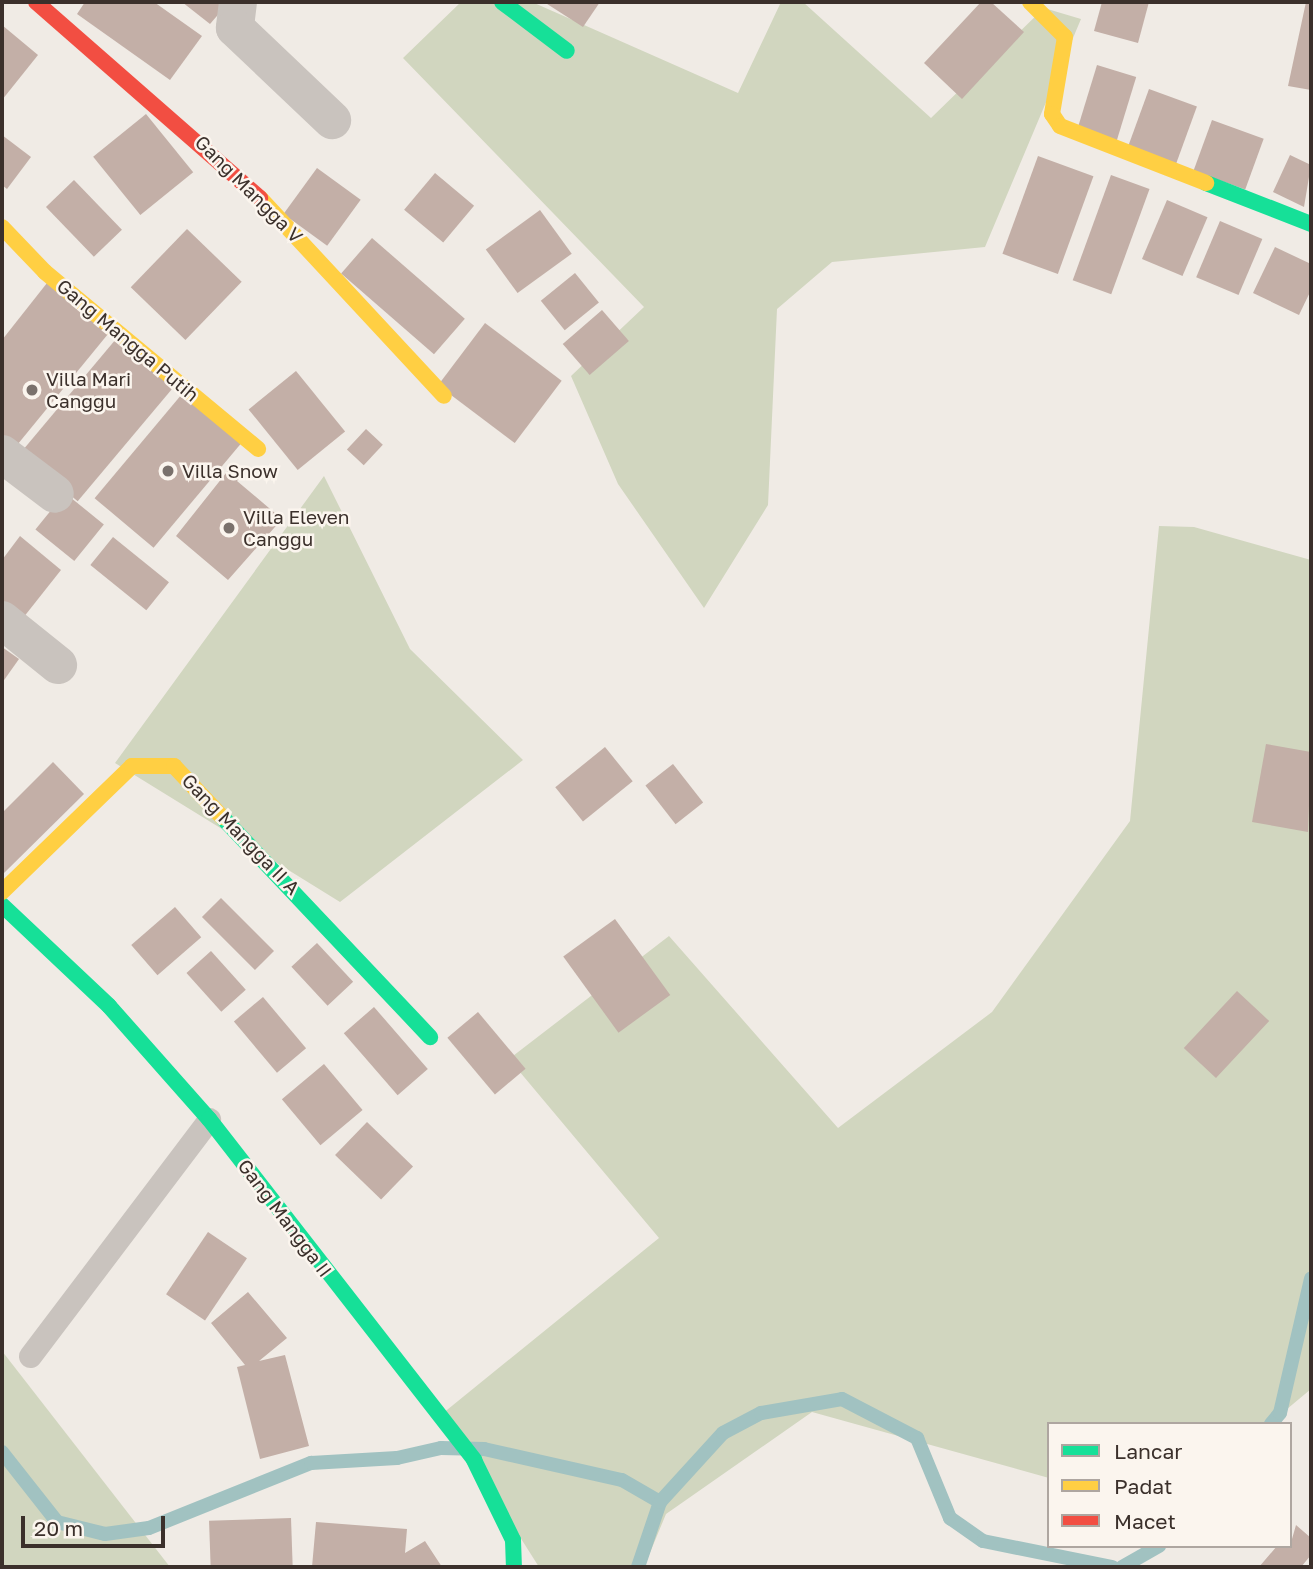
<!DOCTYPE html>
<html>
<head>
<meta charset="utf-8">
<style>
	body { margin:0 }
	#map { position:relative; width:1313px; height:1569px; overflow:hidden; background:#f0ebe5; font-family:"Golos Text",sans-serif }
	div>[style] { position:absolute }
	.green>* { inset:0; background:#d1d6bf }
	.stream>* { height:14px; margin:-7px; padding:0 7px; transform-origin:7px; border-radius:7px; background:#a1c2c1 }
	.building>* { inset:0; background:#c3afa7; transform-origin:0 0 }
	.lane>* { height:23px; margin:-11.5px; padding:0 11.5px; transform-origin:11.5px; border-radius:11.5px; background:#c9c3be }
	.street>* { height:38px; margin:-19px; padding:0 19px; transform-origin:19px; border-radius:19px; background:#c9c3be }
	.fast>* { height:16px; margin:-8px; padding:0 8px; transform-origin:8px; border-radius:8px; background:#16e098 }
	.slow>* { height:16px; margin:-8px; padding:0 8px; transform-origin:8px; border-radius:8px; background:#ffcf43 }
	.jam>* { height:16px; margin:-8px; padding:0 8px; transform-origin:8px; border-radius:8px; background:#f24e42 }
	.dots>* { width:19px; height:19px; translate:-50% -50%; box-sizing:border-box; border:4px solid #fbf5ee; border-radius:50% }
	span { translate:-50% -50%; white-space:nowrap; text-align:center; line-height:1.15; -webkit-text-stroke:5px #fbf5ee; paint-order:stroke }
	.street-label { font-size:19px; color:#3b302b }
	.poi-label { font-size:19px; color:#3b302b }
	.left { translate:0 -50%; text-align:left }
	.frame { position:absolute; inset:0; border:4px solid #3b302b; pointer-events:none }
	.legend { position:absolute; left:1047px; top:1422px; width:245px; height:126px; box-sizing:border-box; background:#fbf5ee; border:2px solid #aea6a0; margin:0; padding:9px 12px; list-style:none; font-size:21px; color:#3b302b }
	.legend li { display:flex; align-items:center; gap:14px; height:35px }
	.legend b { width:35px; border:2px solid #aea6a0 }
	.scale { position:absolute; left:21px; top:1516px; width:144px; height:32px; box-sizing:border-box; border:4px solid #3b302b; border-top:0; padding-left:9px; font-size:21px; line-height:24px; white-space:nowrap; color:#3b302b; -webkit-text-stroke:5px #fbf5ee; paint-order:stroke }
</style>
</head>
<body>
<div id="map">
	<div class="green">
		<i style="clip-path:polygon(461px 2px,532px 2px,738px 93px,781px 2px,803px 2px,931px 118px,1044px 8px,1081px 19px,985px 247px,832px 262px,777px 309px,768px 505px,704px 608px,618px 484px,571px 376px,644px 307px,403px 58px)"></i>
		<i style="clip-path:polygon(324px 476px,410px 649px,523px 760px,340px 902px,115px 763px)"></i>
		<i style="clip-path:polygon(1159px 526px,1194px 527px,1311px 560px,1311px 1389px,1269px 1424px,1049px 1424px,1049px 1478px,812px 1412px,666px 1514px,644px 1567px,539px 1567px,442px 1414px,659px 1238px,509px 1059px,669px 936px,838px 1128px,992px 1012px,1130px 821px)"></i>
		<i style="clip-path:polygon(2px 1351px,170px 1567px,2px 1567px)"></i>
	</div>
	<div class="stream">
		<i style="left:1271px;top:1424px;width:14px;rotate:-51deg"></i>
		<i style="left:1280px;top:1413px;width:138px;rotate:-77deg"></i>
		<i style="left:2px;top:1452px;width:89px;rotate:51.8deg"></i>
		<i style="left:57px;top:1522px;width:49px;rotate:14deg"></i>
		<i style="left:105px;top:1534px;width:44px;rotate:-7.8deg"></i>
		<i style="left:149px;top:1528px;width:175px;rotate:-21.9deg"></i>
		<i style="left:311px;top:1463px;width:86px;rotate:-3.3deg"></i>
		<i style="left:397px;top:1458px;width:45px;rotate:-12.8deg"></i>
		<i style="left:441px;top:1448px;width:43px;rotate:1.3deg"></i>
		<i style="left:484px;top:1449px;width:141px;rotate:12.7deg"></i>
		<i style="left:622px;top:1480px;width:44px;rotate:30.1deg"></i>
		<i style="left:638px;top:1567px;width:69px;rotate:-71.3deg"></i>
		<i style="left:660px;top:1502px;width:93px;rotate:-47.6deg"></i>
		<i style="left:723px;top:1433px;width:43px;rotate:-27.8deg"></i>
		<i style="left:761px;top:1413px;width:82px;rotate:-9.8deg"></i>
		<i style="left:842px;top:1399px;width:85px;rotate:27.5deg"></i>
		<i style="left:917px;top:1438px;width:87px;rotate:67.6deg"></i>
		<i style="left:950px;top:1518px;width:40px;rotate:34.9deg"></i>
		<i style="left:983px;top:1541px;width:132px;rotate:11.4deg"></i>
		<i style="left:1122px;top:1567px;width:43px;rotate:-29.6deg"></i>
	</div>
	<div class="building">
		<i style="clip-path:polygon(85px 2px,154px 2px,202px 36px,170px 80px,77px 14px)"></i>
		<i style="clip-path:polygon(182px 2px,229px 2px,210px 24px)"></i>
		<i style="clip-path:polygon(544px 2px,600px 2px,583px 27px)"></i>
		<i style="clip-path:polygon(981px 2px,991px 2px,1024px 32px,962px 99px,924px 63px)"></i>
		<i style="clip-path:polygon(1102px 2px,1149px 2px,1138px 43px,1094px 31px)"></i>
		<i style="clip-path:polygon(1306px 2px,1311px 2px,1311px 90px,1288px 86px)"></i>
		<i style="clip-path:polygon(2px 25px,38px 55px,2px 100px)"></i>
		<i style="left:1097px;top:65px;width:41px;height:68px;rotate:17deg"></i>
		<i style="left:1149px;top:89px;width:51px;height:67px;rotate:20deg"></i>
		<i style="left:146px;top:114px;width:75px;height:68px;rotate:51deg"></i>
		<i style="left:1212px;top:120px;width:55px;height:54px;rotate:20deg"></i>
		<i style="clip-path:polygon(2px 135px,31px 157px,7px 189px,2px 185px)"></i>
		<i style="clip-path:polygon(1290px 155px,1311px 165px,1304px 207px,1273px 192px)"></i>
		<i style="left:1038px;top:156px;width:59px;height:104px;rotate:20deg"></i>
		<i style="left:317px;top:168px;width:54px;height:57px;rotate:36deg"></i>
		<i style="left:435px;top:173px;width:51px;height:48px;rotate:40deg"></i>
		<i style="left:1111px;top:175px;width:41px;height:112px;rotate:20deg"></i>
		<i style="left:74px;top:180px;width:69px;height:39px;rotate:46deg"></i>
		<i style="left:1167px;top:200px;width:44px;height:64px;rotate:23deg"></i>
		<i style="left:540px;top:210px;width:54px;height:67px;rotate:54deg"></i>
		<i style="left:1220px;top:221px;width:46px;height:61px;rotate:23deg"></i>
		<i style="left:187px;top:229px;width:76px;height:81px;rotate:44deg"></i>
		<i style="left:372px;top:238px;width:123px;height:47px;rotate:41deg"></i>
		<i style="clip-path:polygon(1275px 247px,1311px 264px,1311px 290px,1299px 315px,1253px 293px)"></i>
		<i style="left:575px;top:273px;width:38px;height:44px;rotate:51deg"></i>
		<i style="clip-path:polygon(47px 283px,108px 334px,13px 450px,2px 441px,2px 340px)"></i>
		<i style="left:602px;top:310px;width:41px;height:52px;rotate:49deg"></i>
		<i style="left:485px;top:323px;width:96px;height:78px;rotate:37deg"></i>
		<i style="left:116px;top:339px;width:75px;height:149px;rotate:40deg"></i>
		<i style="left:296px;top:371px;width:78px;height:61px;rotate:51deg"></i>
		<i style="left:182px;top:394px;width:77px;height:136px;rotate:40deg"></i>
		<i style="left:366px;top:429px;width:23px;height:28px;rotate:43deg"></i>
		<i style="clip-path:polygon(230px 468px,241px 476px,237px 481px,282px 519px,228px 580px,176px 536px)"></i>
		<i style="left:65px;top:493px;width:50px;height:47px;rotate:39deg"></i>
		<i style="clip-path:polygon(20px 536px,61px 570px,23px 618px,2px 601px,2px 560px)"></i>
		<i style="left:113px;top:537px;width:72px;height:36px;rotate:39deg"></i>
		<i style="clip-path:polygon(2px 647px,19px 659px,2px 683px)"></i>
		<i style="clip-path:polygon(1266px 744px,1311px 752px,1308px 832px,1252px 822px)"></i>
		<i style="left:605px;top:747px;width:44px;height:64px;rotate:51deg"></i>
		<i style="clip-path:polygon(53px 762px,84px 794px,2px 875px,2px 813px)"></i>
		<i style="left:673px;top:764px;width:49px;height:35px;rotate:52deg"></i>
		<i style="left:221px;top:898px;width:75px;height:27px;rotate:45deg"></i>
		<i style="left:175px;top:907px;width:40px;height:58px;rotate:49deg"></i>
		<i style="left:615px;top:919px;width:94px;height:64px;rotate:54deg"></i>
		<i style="left:317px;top:943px;width:53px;height:35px;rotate:47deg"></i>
		<i style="left:211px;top:951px;width:52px;height:33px;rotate:48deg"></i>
		<i style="left:1237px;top:991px;width:44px;height:78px;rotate:43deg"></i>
		<i style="left:263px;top:997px;width:67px;height:38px;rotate:50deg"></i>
		<i style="left:374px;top:1007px;width:82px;height:40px;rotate:49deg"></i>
		<i style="left:478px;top:1012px;width:74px;height:40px;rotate:50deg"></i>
		<i style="left:324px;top:1064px;width:60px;height:55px;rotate:50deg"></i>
		<i style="left:367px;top:1122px;width:64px;height:46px;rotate:44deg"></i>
		<i style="left:208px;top:1232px;width:47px;height:75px;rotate:34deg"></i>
		<i style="clip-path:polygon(248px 1292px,287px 1338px,259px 1361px,285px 1355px,309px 1446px,260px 1459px,237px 1367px,245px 1365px,211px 1323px)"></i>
		<i style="left:291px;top:1518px;width:48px;height:82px;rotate:88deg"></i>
		<i style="clip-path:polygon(316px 1522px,407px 1529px,405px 1553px,425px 1541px,442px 1567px,312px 1567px)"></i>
		<i style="clip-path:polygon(1296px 1525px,1311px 1538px,1311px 1555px,1301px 1567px,1259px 1567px,1277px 1546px,1290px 1546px)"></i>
	</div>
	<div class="lane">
		<i style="left:30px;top:1356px;width:297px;rotate:-52.9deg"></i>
	</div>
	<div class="street">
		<i style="left:238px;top:2px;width:26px;rotate:97deg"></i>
		<i style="left:235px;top:28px;width:134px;rotate:43.5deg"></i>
		<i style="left:2px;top:454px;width:66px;rotate:37deg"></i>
		<i style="left:2px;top:620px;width:72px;rotate:38.8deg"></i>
	</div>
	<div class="fast">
		<i style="left:502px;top:2px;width:81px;rotate:37deg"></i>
		<i style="left:1206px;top:183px;width:113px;rotate:21.3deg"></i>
		<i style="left:222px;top:817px;width:303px;rotate:46.6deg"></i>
		<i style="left:2px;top:905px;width:147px;rotate:43.3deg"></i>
		<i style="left:109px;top:1006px;width:151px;rotate:48.5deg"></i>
		<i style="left:209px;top:1119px;width:432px;rotate:52.1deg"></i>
		<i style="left:474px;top:1460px;width:89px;rotate:64deg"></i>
		<i style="left:513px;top:1540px;width:27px;rotate:88deg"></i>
	</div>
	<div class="slow">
		<i style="left:1030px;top:2px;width:49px;rotate:45deg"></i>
		<i style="left:1065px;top:37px;width:78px;rotate:99.6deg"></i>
		<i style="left:1052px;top:114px;width:14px;rotate:56deg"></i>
		<i style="left:1060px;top:126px;width:157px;rotate:21.3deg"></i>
		<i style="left:260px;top:198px;width:270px;rotate:47.1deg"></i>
		<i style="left:2px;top:227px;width:62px;rotate:46.3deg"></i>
		<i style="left:45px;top:272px;width:277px;rotate:39.7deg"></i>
		<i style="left:2px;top:892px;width:181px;rotate:-44.1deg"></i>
		<i style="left:132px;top:766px;width:42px"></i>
		<i style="left:174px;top:766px;width:70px;rotate:46.7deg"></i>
	</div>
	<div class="jam">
		<i style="left:36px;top:2px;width:298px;rotate:41.2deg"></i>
	</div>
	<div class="dots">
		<i style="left:32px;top:390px;background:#7a716c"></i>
		<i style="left:168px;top:471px;background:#7a716c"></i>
		<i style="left:229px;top:528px;background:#7a716c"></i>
	</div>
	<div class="street-label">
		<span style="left:249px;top:189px;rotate:45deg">Gang Mangga V</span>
		<span style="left:128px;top:340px;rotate:40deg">Gang Mangga Putih</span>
		<span style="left:241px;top:834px;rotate:46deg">Gang Mangga II A</span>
		<span style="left:285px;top:1218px;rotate:53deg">Gang Mangga II</span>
	</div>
	<div class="poi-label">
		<span class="left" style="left:46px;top:390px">Villa Mari<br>Canggu</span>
		<span class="left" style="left:182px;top:471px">Villa Snow</span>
		<span class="left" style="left:243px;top:528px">Villa Eleven<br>Canggu</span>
	</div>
	<div class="frame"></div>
	<ul class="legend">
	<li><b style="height:9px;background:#16e098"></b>Lancar</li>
	<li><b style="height:9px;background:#ffcf43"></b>Padat</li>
	<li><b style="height:9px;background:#f24e42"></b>Macet</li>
	</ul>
	<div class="scale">20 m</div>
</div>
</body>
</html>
